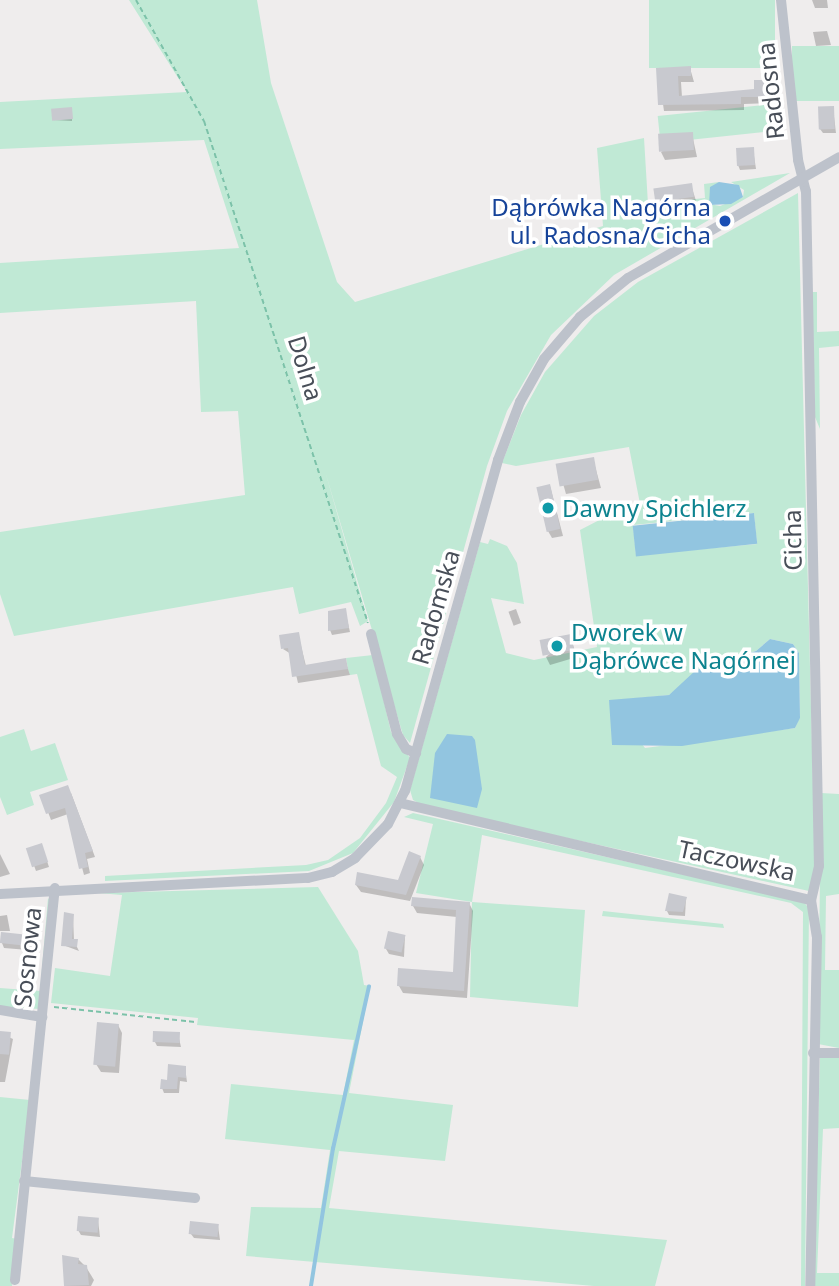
<!DOCTYPE html>
<html>
<head>
<meta charset="utf-8">
<style>
	body { margin:0 }
	#map { position:relative; width:839px; height:1286px; overflow:hidden; background:#efeded; font-family:"Noto Sans",sans-serif }
	div>[style] { position:absolute }
	.green>* { inset:0; background:#c0e9d5; transform-origin:0 0 }
	.water>* { inset:0; background:#92c5e0; transform-origin:0 0 }
	.shadow>* { inset:0; background:#0003; transform-origin:0 0 }
	.stream>* { height:3.5px; margin:-1.75px; padding:0 1.75px; transform-origin:1.75px; border-radius:1.75px; background:#92c5e0 }
	.building>* { inset:0; background:#c8c9cf; transform-origin:0 0 }
	.path>* { height:2px; margin-top:-1px; transform-origin:0; background:repeating-linear-gradient(90deg,#7cc2a9 0 5px,transparent 0 8.5px) }
	.minor>* { height:10px; margin:-5px; padding:0 5px; transform-origin:5px; border-radius:5px; background:#bdc2cb }
	.dots>* { width:19px; height:19px; translate:-50% -50%; box-sizing:border-box; border:4px solid #fff; border-radius:50% }
	span { translate:-50% -50%; white-space:nowrap; text-align:center; line-height:1.15; -webkit-text-stroke:7px #fff; paint-order:stroke }
	.street-label { font-size:24px; color:#484e58 }
	.transit-label { font-size:24px; color:#164399 }
	.right { translate:-100% -50%; text-align:right }
	.culture-label { font-size:24px; color:#0d838f }
	.left { translate:0 -50%; text-align:left }
</style>
</head>
<body>
<div id="map">
	<div class="green">
		<i style="clip-path:polygon(129px 0,257px 0,271px 83px,337px 282px,355px 302px,603px 226px,597px 148px,644px 138px,648px 204px,705px 198px,704px 184px,719px 182px,709px 204px,720px 206px,743px 197px,744px 190px,731px 182px,790px 173px,614px 275px,551px 335px,507px 411px,487px 466px,410px 743px,403px 735px,325px 471px,368px 621px,360px 626px,351px 602px,299px 614px,293px 587px,14px 636px,0 594px,0 532px,245px 495px,238px 411px,201px 412px,196px 301px,0 313px,0 263px,239px 248px,204px 140px,0 149px,0 102px,187px 92px)"></i>
		<i style="left:649px;top:0;width:126px;height:68px"></i>
		<i style="left:839px;top:46px;width:55px;height:47px;rotate:90deg"></i>
		<i style="left:782px;top:103px;width:27px;height:125px;rotate:84deg"></i>
		<i style="clip-path:polygon(evenodd,798px 193px,815px 865px,809px 891px,426px 807px,413px 800px,410px 790px,480px 542px,488px 544px,490px 539px,507px 546px,517px 563px,524px 604px,491px 598px,506px 653px,534px 660px,597px 647px,580px 530px,613px 513px,641px 509px,629px 447px,516px 466px,502px 463px,521px 415px,545px 372px,594px 316px,638px 282px,798px 193px,754px 513px,757px 544px,636px 555px,633px 525px,754px 513px,798px 193px,770px 639px,793px 644px,799px 653px,800px 717px,795px 728px,645px 748px,609px 701px,669px 695px,706px 664px,756px 651px,770px 639px)"></i>
		<i style="clip-path:polygon(812px 292px,817px 292px,817px 332px,839px 331px,839px 346px,819px 348px,820px 429px,815px 417px)"></i>
		<i style="clip-path:polygon(373px 655px,391px 732px,410px 758px,394px 802px,353px 853px,309px 871px,105px 881px,105px 876px,306px 865px,328px 860px,360px 838px,386px 803px,397px 777px,381px 766px,357px 674px,350px 675px,348px 669px,346px 658px)"></i>
		<i style="clip-path:polygon(24px 729px,31px 751px,55px 743px,68px 780px,30px 792px,34px 805px,7px 815px,0 797px,0 737px)"></i>
		<i style="clip-path:polygon(821px 793px,839px 794px,839px 894px,826px 896px,825px 970px,839px 970px,839px 1048px,818px 1044px)"></i>
		<i style="clip-path:polygon(413px 813px,804px 902px,809px 909px,805px 1286px,801px 1286px,803px 912px,791px 903px,482px 835px,472px 902px,585px 910px,578px 1007px,470px 997px,472px 902px,416px 893px,433px 824px,404px 817px)"></i>
		<i style="clip-path:polygon(318px 887px,358px 951px,364px 985px,370px 986px,349px 1093px,453px 1105px,445px 1161px,339px 1151px,329px 1208px,667px 1240px,655px 1286px,594px 1286px,246px 1256px,251px 1207px,321px 1208px,330px 1150px,225px 1139px,231px 1084px,343px 1095px,354px 1040px,197px 1025px,198px 1018px,51px 1003px,55px 968px,110px 976px,122px 895px,98px 893px)"></i>
		<i style="clip-path:polygon(48px 898px,51px 902px,41px 1009px,0 1007px,0 988px,40px 991px)"></i>
		<i style="clip-path:polygon(603px 911px,723px 924px,724px 928px,602px 916px)"></i>
		<i style="clip-path:polygon(820px 1058px,839px 1058px,839px 1128px,823px 1129px,817px 1273px,839px 1273px,839px 1286px,813px 1286px)"></i>
		<i style="clip-path:polygon(0 1097px,30px 1100px,12px 1238px,17px 1239px,12px 1286px,0 1286px)"></i>
	</div>
	<div class="water">
		<i style="clip-path:polygon(719px 182px,739px 185px,743px 197px,731px 204px,709px 205px,710px 187px)"></i>
		<i style="left:754px;top:513px;width:31px;height:122px;rotate:84deg"></i>
		<i style="clip-path:polygon(770px 639px,793px 644px,799px 653px,800px 718px,795px 728px,682px 746px,612px 745px,609px 700px,669px 695px,696px 670px,756px 651px)"></i>
		<i style="clip-path:polygon(447px 734px,472px 736px,475px 740px,482px 789px,477px 808px,430px 798px,435px 753px)"></i>
	</div>
	<div class="shadow">
		<i style="clip-path:polygon(812px 0,827px 0,828px 8px,815px 8px)"></i>
		<i style="clip-path:polygon(827px 31px,831px 45px,816px 46px,813px 32px)"></i>
		<i style="clip-path:polygon(690px 68px,694px 82px,681px 82px,682px 97px,756px 91px,769px 82px,773px 103px,744px 104px,744px 110px,664px 111px,658px 70px)"></i>
		<i style="clip-path:polygon(833px 108px,836px 133px,823px 133px,820px 129px)"></i>
		<i style="clip-path:polygon(72px 111px,72px 121px,53px 120px)"></i>
		<i style="clip-path:polygon(692px 134px,697px 157px,665px 160px,661px 152px)"></i>
		<i style="clip-path:polygon(753px 149px,756px 169px,740px 170px,738px 165px)"></i>
		<i style="clip-path:polygon(691px 185px,697px 204px,660px 208px,656px 200px)"></i>
		<i style="clip-path:polygon(593px 459px,601px 488px,566px 494px,558px 466px)"></i>
		<i style="clip-path:polygon(550px 486px,563px 536px,552px 538px,548px 531px)"></i>
		<i style="left:516px;top:609px;width:15px;height:8px;rotate:70deg"></i>
		<i style="clip-path:polygon(345px 610px,350px 632px,332px 635px,330px 630px)"></i>
		<i style="clip-path:polygon(298px 634px,306px 666px,345px 660px,350px 675px,298px 683px,291px 654px,283px 649px)"></i>
		<i style="clip-path:polygon(570px 636px,577px 657px,550px 665px,546px 657px)"></i>
		<i style="clip-path:polygon(71px 793px,95px 857px,87px 859px,90px 873px,84px 875px,68px 814px,51px 820px,42px 796px)"></i>
		<i style="clip-path:polygon(28px 849px,43px 849px,49px 867px,36px 871px)"></i>
		<i style="clip-path:polygon(0 854px,10px 874px,0 877px)"></i>
		<i style="clip-path:polygon(420px 857px,424px 865px,410px 901px,361px 892px,356px 885px,399px 882px)"></i>
		<i style="clip-path:polygon(686px 899px,685px 916px,669px 915px,667px 911px)"></i>
		<i style="clip-path:polygon(469px 903px,473px 911px,467px 998px,403px 993px,399px 986px,454px 974px,457px 917px,417px 913px,413px 906px)"></i>
		<i style="clip-path:polygon(7px 915px,10px 931px,0 931px,0 916px)"></i>
		<i style="clip-path:polygon(73px 915px,74px 941px,79px 951px,63px 945px)"></i>
		<i style="clip-path:polygon(405px 936px,404px 957px,389px 954px,386px 949px)"></i>
		<i style="clip-path:polygon(38px 938px,40px 951px,4px 948px,2px 943px)"></i>
		<i style="clip-path:polygon(118px 1025px,122px 1033px,119px 1073px,101px 1072px,96px 1064px)"></i>
		<i style="clip-path:polygon(0 1033px,13px 1039px,5px 1082px,0 1082px)"></i>
		<i style="clip-path:polygon(178px 1034px,181px 1047px,157px 1046px,155px 1042px)"></i>
		<i style="clip-path:polygon(185px 1067px,187px 1082px,180px 1081px,179px 1093px,164px 1093px,162px 1088px)"></i>
		<i style="clip-path:polygon(98px 1220px,100px 1237px,81px 1235px,78px 1230px)"></i>
		<i style="clip-path:polygon(218px 1226px,220px 1240px,194px 1238px,191px 1234px)"></i>
		<i style="clip-path:polygon(63px 1257px,78px 1259px,86px 1267px,94px 1280px,91px 1286px,65px 1286px)"></i>
	</div>
	<div class="stream">
		<i style="left:311px;top:1286px;width:139px;rotate:-80.9deg"></i>
		<i style="left:333px;top:1149px;width:166px;rotate:-77.5deg"></i>
	</div>
	<div class="building">
		<i style="clip-path:polygon(691px 66px,691px 76px,678px 76px,679px 96px,754px 89px,754px 80px,770px 80px,770px 97px,741px 97px,741px 104px,658px 105px,656px 68px)"></i>
		<i style="left:834px;top:106px;width:23px;height:16px;rotate:88deg"></i>
		<i style="left:72px;top:107px;width:12px;height:21px;rotate:85deg"></i>
		<i style="left:693px;top:132px;width:18px;height:35px;rotate:87deg"></i>
		<i style="left:754px;top:147px;width:18px;height:18px;rotate:87deg"></i>
		<i style="left:692px;top:183px;width:14px;height:39px;rotate:82deg"></i>
		<i style="left:594px;top:457px;width:23px;height:39px;rotate:80deg"></i>
		<i style="left:550px;top:484px;width:46px;height:14px;rotate:77deg"></i>
		<i style="clip-path:polygon(346px 608px,349px 628px,328px 631px,328px 611px)"></i>
		<i style="clip-path:polygon(299px 632px,305px 665px,346px 658px,348px 669px,292px 677px,288px 648px,281px 649px,279px 635px)"></i>
		<i style="left:571px;top:634px;width:16px;height:32px;rotate:79deg"></i>
		<i style="clip-path:polygon(68px 785px,93px 851px,85px 853px,88px 867px,79px 869px,65px 808px,46px 814px,39px 795px)"></i>
		<i style="left:42px;top:843px;width:20px;height:17px;rotate:72deg"></i>
		<i style="clip-path:polygon(409px 851px,421px 856px,406px 895px,355px 885px,357px 872px,398px 880px)"></i>
		<i style="clip-path:polygon(669px 893px,687px 897px,683px 912px,665px 911px)"></i>
		<i style="clip-path:polygon(412px 897px,470px 902px,464px 991px,397px 986px,398px 968px,453px 972px,456px 910px,411px 906px)"></i>
		<i style="clip-path:polygon(64px 912px,74px 914px,72px 939px,78px 939px,77px 947px,61px 946px)"></i>
		<i style="left:388px;top:931px;width:18px;height:18px;rotate:13deg"></i>
		<i style="left:1px;top:932px;width:38px;height:11px;rotate:6deg"></i>
		<i style="left:97px;top:1022px;width:22px;height:43px;rotate:5deg"></i>
		<i style="left:0;top:1031px;width:11px;height:23px;rotate:5deg"></i>
		<i style="left:153px;top:1031px;width:27px;height:11px;rotate:2deg"></i>
		<i style="clip-path:polygon(168px 1064px,186px 1066px,186px 1078px,178px 1077px,177px 1089px,160px 1089px,161px 1079px,167px 1080px)"></i>
		<i style="left:78px;top:1216px;width:21px;height:15px;rotate:5deg"></i>
		<i style="left:190px;top:1221px;width:29px;height:13px;rotate:6deg"></i>
		<i style="clip-path:polygon(62px 1255px,79px 1258px,78px 1264px,87px 1265px,89px 1285px,64px 1286px)"></i>
	</div>
	<div class="path">
		<i style="left:136px;top:0;width:139px;rotate:60.7deg"></i>
		<i style="left:204px;top:121px;width:528px;rotate:71.91deg"></i>
		<i style="left:54px;top:1007px;width:142px;rotate:6.1deg"></i>
	</div>
	<div class="minor">
		<i style="left:781px;top:0;width:161px;rotate:83.9deg"></i>
		<i style="left:798px;top:160px;width:32px;rotate:76deg"></i>
		<i style="left:806px;top:191px;width:675px;rotate:88.9deg"></i>
		<i style="left:819px;top:866px;width:35px;rotate:103deg"></i>
		<i style="left:371px;top:634px;width:103px;rotate:75.4deg"></i>
		<i style="left:397px;top:734px;width:17px;rotate:59deg"></i>
		<i style="left:406px;top:749px;width:11px;rotate:22deg"></i>
		<i style="left:400px;top:803px;width:422px;rotate:13.3deg"></i>
		<i style="left:811px;top:900px;width:37px;rotate:81deg"></i>
		<i style="left:817px;top:937px;width:349px;rotate:91.1deg"></i>
		<i style="left:0;top:894px;width:308px;rotate:-3deg"></i>
		<i style="left:308px;top:878px;width:25px;rotate:-14deg"></i>
		<i style="left:332px;top:872px;width:27px;rotate:-31deg"></i>
		<i style="left:355px;top:858px;width:47px;rotate:-45.9deg"></i>
		<i style="left:388px;top:824px;width:37px;rotate:-63deg"></i>
		<i style="left:405px;top:791px;width:344px;rotate:-74.3deg"></i>
		<i style="left:498px;top:460px;width:62px;rotate:-69.2deg"></i>
		<i style="left:520px;top:402px;width:49px;rotate:-60.8deg"></i>
		<i style="left:544px;top:359px;width:55px;rotate:-49.4deg"></i>
		<i style="left:580px;top:317px;width:62px;rotate:-39.1deg"></i>
		<i style="left:628px;top:278px;width:243px;rotate:-29.8deg"></i>
		<i style="left:0;top:1010px;width:43px;rotate:9.5deg"></i>
		<i style="left:813px;top:1053px;width:26px"></i>
		<i style="left:24px;top:1181px;width:172px;rotate:5.7deg"></i>
		<i style="left:15px;top:1280px;width:394px;rotate:-84.2deg"></i>
	</div>
	<div class="dots">
		<i style="left:725px;top:221px;background:#1a4fb4"></i>
		<i style="left:548px;top:508px;background:#0f9aa8"></i>
		<i style="left:557px;top:646px;background:#0f9aa8"></i>
	</div>
	<div class="street-label">
		<span style="left:770px;top:91px;rotate:-96deg">Radosna</span>
		<span style="left:306px;top:368px;rotate:73deg">Dolna</span>
		<span style="left:792px;top:540px;rotate:-91deg">Cicha</span>
		<span style="left:435px;top:607px;rotate:-74deg">Radomska</span>
		<span style="left:737px;top:860px;rotate:12deg">Taczowska</span>
		<span style="left:27px;top:957px;rotate:-84deg">Sosnowa</span>
	</div>
	<div class="transit-label">
		<span class="right" style="left:711px;top:221px">Dąbrówka Nagórna<br>ul. Radosna/Cicha</span>
	</div>
	<div class="culture-label">
		<span class="left" style="left:562px;top:508px">Dawny Spichlerz</span>
		<span class="left" style="left:571px;top:646px">Dworek w<br>Dąbrówce Nagórnej</span>
	</div>
</div>
</body>
</html>
